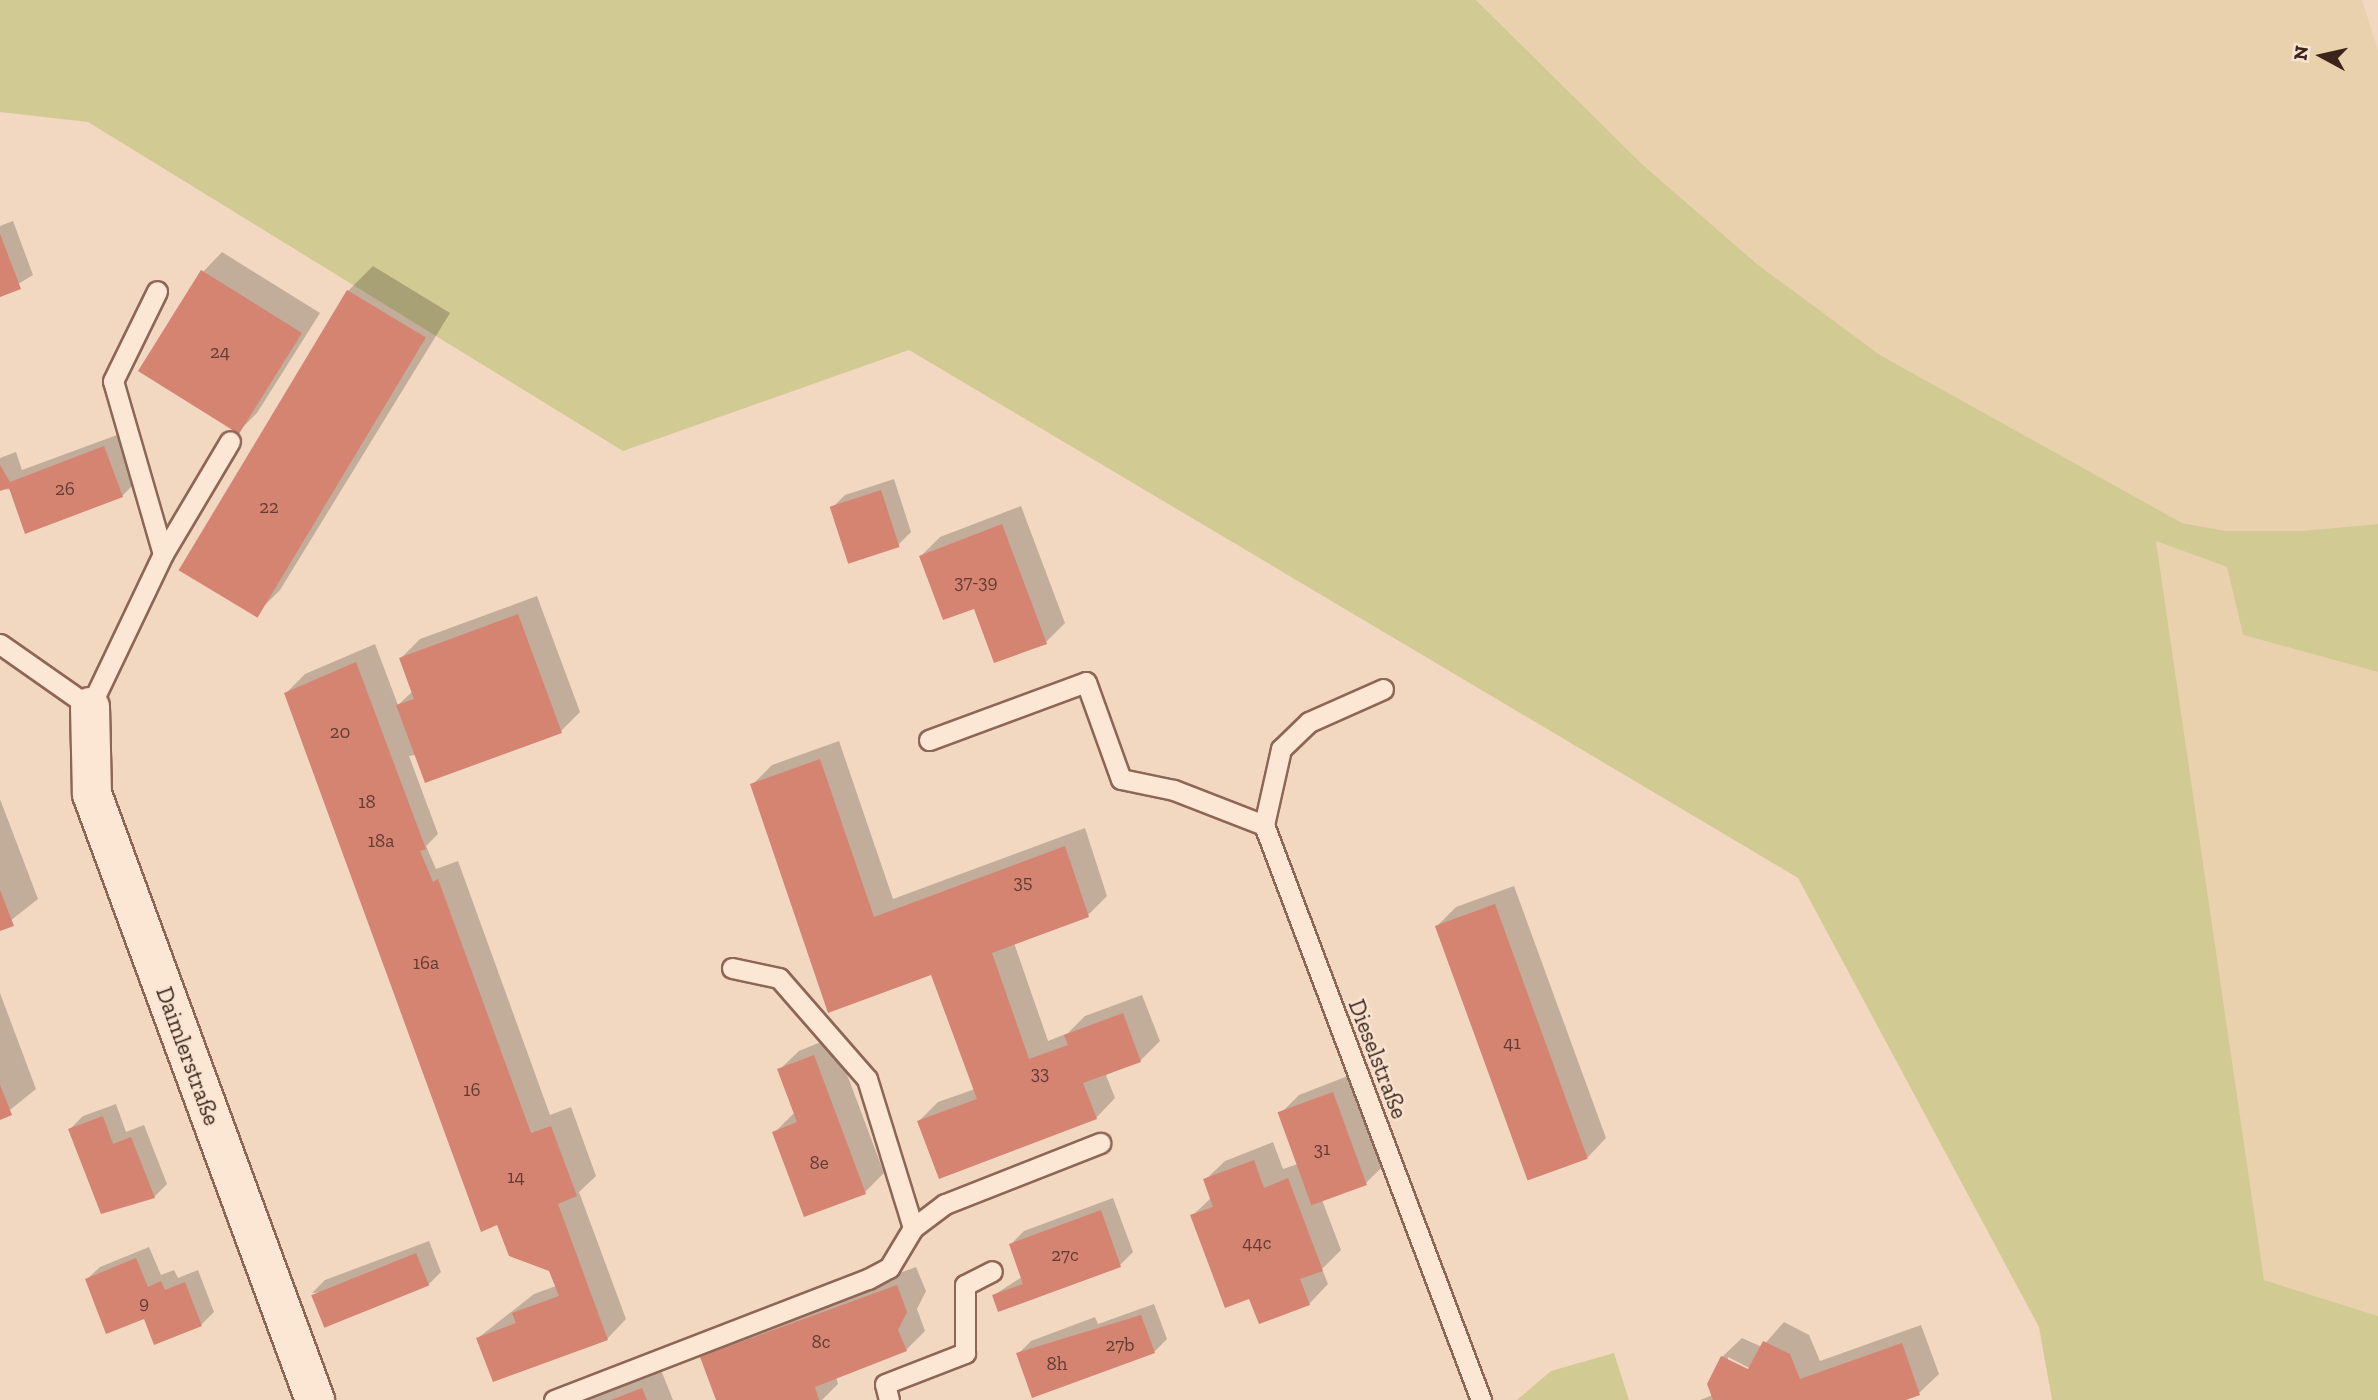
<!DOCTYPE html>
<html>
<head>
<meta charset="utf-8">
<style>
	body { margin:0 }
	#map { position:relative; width:2378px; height:1400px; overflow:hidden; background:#f3d8c1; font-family:"Zilla Slab",serif }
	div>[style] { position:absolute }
	.farmland>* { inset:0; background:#e9d1ad }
	.green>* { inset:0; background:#d2ca93 }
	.shadow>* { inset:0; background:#0003 }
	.building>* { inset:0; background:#d58472; transform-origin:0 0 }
	.roads { filter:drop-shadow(2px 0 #8e6656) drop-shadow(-2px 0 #8e6656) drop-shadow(0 2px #8e6656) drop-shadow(0 -2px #8e6656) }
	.service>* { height:19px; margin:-9.5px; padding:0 9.5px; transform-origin:9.5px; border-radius:9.5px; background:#fce7d5 }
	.minor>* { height:38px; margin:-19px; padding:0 19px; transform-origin:19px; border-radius:19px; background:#fce7d5 }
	span { translate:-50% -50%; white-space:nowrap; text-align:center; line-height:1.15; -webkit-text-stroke:5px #f9e4d1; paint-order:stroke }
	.number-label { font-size:19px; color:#623c32 }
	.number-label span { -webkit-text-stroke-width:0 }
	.street-label { font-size:23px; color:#3c241c }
	.north { position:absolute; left:2287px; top:21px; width:70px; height:70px; -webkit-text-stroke:5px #f9e4d1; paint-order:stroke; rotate:278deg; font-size:19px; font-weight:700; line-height:28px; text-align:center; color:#3c241c }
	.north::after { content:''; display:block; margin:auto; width:24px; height:32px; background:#3c241c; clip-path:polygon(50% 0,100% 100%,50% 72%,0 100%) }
</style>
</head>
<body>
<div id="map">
	<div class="farmland">
		<i style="clip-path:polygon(1476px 0,2362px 0,2378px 50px,2378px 524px,2301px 531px,2225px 531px,2182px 523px,1880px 355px,1757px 264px,1643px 165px)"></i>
		<i style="clip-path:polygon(2156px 541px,2227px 567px,2243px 635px,2378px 672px,2378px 1316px,2264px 1280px)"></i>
	</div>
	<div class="green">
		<i style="clip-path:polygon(0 0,1476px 0,1643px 165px,1757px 264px,1880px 355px,2182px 523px,2225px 531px,2301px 531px,2378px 524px,2378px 672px,2243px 635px,2227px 567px,2156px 541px,2264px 1280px,2378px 1316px,2378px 1400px,2052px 1400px,2039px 1327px,1798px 878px,909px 350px,623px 451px,88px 122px,0 112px)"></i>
		<i style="clip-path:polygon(1614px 1353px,1629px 1400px,1517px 1400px,1551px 1371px)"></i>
	</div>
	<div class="shadow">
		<i style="clip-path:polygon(13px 221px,33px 275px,0 295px,0 226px)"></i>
		<i style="clip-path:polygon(222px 252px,320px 313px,257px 413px,238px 432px,203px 272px)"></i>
		<i style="clip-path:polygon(373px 266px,450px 313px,280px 590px,255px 615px,348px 291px)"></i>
		<i style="clip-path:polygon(117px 435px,135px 483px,122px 496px,0 489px,0 458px,16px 452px,22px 470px)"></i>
		<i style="clip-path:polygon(894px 479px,911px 532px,898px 545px,832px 508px,845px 495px)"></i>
		<i style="clip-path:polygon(1021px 506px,1065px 623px,1046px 642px,975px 607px,921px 556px,940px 537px)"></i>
		<i style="clip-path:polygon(537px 596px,580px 712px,561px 731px,409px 756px,438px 834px,426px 846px,436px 869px,458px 861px,550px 1115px,571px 1107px,596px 1176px,579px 1192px,626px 1319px,607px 1339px,478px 1338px,534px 1294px,556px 1286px,286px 693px,305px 674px,375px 644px,398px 705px,413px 691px,401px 658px,420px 639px)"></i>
		<i style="clip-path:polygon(839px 741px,893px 899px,1085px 828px,1107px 896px,1088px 915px,1014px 943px,1048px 1041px,1068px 1033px,1085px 1016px,1142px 995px,1160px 1041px,1140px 1061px,1106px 1075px,1115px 1098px,1096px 1118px,919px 1121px,938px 1102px,975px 1089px,933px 973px,829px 1011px,752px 785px,772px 765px)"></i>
		<i style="clip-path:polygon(0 799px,38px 899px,0 929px)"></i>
		<i style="clip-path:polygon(1514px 886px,1606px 1138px,1587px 1158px,1437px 926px,1456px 907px)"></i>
		<i style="clip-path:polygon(0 993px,36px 1089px,0 1118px)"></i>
		<i style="clip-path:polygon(833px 1037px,884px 1173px,865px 1192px,774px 1133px,795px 1112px,779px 1070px,799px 1051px)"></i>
		<i style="clip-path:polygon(1353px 1074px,1385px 1164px,1366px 1183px,1322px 1200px,1341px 1250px,1322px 1269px,1328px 1284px,1309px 1304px,1250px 1296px,1192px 1216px,1212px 1197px,1205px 1180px,1225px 1161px,1273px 1142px,1283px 1169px,1298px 1164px,1280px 1114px,1299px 1095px)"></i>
		<i style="clip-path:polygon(116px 1104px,126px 1132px,144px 1125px,167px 1184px,154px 1197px,70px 1129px,83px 1116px)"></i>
		<i style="clip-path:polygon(1113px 1198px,1133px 1252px,1120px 1265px,994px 1295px,1022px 1277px,1011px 1244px,1024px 1231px)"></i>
		<i style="clip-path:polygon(429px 1241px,441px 1272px,428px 1285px,312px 1293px,325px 1280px)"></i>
		<i style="clip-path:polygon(149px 1247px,161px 1275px,174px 1270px,178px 1278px,198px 1270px,214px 1312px,201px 1325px,145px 1317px,87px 1279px,100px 1267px)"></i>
		<i style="clip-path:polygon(916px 1267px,926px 1291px,917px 1309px,925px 1331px,906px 1350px,836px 1377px,838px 1384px,822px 1400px,718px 1400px,702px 1358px,722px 1338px)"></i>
		<i style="clip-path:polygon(1154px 1304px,1167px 1339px,1154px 1352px,1018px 1354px,1031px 1341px,1095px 1317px,1098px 1324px)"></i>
		<i style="clip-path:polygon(evenodd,1784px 1322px,1809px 1335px,1820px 1361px,1921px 1325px,1939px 1374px,1919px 1393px,1900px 1400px,1700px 1400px,1713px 1395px,1722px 1357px,1742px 1338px,1762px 1347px,1784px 1322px,1728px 1357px,1757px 1372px,1755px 1375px,1728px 1361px,1728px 1357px)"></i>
		<i style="clip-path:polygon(661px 1370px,673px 1400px,586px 1400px,588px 1398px)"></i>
	</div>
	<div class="building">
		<i style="clip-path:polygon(0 234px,21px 289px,0 297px)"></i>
		<i style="left:201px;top:270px;width:119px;height:119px;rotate:32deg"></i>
		<i style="left:347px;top:290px;width:92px;height:327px;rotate:31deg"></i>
		<i style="clip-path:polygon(104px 446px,123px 497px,25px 534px,9px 488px,0 491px,0 465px,10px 482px)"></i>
		<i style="left:881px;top:490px;width:60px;height:54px;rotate:72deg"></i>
		<i style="clip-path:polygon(1002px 524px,1047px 644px,994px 663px,974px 609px,943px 620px,919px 556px)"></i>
		<i style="clip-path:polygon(518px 614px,562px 733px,425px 783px,396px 705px,414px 699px,399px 658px)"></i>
		<i style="clip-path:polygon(356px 662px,426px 849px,420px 851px,433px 882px,438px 879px,531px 1133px,551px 1126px,577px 1196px,558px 1204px,608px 1340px,493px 1382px,476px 1338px,516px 1323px,512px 1313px,559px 1296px,549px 1271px,509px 1256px,497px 1225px,481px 1232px,284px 693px)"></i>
		<i style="clip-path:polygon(820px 759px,874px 917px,1065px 846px,1089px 917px,992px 953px,1029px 1059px,1068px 1045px,1064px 1035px,1123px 1013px,1141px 1062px,1083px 1083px,1097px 1119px,939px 1179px,917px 1121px,977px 1099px,931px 975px,828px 1013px,750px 784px)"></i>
		<i style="clip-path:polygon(0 890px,14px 926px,0 931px)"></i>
		<i style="left:1495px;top:904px;width:271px;height:64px;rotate:70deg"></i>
		<i style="clip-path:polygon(814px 1055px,866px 1194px,804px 1217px,772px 1132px,797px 1122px,777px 1069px)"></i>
		<i style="clip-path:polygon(0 1085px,12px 1115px,0 1120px)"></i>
		<i style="left:1333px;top:1092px;width:99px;height:59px;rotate:70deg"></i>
		<i style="clip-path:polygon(103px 1116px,113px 1144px,131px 1137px,155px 1198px,101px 1214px,68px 1129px)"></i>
		<i style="clip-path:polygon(1254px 1160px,1264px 1188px,1288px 1178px,1323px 1271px,1300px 1279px,1310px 1305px,1259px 1324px,1249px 1299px,1225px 1308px,1190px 1215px,1213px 1207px,1203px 1179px)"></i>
		<i style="clip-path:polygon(1101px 1210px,1121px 1267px,998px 1312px,992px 1295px,1023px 1284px,1009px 1244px)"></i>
		<i style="left:416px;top:1253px;width:35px;height:113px;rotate:68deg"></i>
		<i style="clip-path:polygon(136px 1258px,148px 1287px,161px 1281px,165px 1290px,185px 1282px,202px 1326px,154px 1345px,144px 1319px,106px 1334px,85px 1279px)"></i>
		<i style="clip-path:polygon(897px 1285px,907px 1312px,898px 1330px,907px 1351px,815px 1387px,819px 1400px,716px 1400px,700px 1357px)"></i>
		<i style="clip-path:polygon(1141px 1315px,1155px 1353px,1032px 1398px,1016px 1353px)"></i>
		<i style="clip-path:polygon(1763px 1341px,1790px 1354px,1800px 1379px,1902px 1343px,1920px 1395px,1906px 1400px,1713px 1400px,1707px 1384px,1721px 1356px,1748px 1369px)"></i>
		<i style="clip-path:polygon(642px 1388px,647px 1400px,611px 1400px)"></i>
	</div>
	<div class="roads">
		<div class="service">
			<i style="left:163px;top:554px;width:131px;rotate:-59.3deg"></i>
			<i style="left:0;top:644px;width:110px;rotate:35deg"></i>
			<i style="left:90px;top:707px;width:170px;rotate:-64.5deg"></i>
			<i style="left:163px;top:554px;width:180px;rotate:-106.1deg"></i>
			<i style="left:113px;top:381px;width:100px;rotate:-63.9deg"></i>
			<i style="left:929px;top:740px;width:167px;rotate:-20.3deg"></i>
			<i style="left:1086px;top:682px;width:103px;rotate:70.2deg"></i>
			<i style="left:1121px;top:779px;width:54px;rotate:11.7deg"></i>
			<i style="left:1174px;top:790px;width:97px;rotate:21.3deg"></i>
			<i style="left:1264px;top:825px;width:615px;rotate:69.32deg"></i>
			<i style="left:1264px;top:825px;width:78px;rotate:-77.4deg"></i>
			<i style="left:1281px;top:749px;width:39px;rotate:-44deg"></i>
			<i style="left:1309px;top:722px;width:81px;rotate:-24deg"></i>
			<i style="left:732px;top:968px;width:48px;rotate:12deg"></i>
			<i style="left:779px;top:978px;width:134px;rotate:48.9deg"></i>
			<i style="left:867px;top:1079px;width:156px;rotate:72.8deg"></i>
			<i style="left:554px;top:1400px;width:337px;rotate:-21.1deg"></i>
			<i style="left:868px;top:1279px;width:24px;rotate:-28deg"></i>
			<i style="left:889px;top:1268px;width:47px;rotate:-59deg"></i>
			<i style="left:913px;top:1228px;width:40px;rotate:-37deg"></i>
			<i style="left:945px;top:1204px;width:167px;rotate:-21.5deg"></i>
			<i style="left:889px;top:1400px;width:16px;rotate:-104deg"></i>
			<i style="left:885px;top:1384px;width:86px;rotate:-21.2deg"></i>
			<i style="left:965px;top:1353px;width:68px;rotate:-90deg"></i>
			<i style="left:965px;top:1285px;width:30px;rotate:-27deg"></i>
		</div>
		<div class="minor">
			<i style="left:90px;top:707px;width:87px;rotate:88.7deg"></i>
			<i style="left:92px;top:794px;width:646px;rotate:69.8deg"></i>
		</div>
	</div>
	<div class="number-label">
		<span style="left:220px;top:352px">24</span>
		<span style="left:65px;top:489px">26</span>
		<span style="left:269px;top:507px">22</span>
		<span style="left:976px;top:582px">37-39</span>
		<span style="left:340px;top:732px">20</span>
		<span style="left:367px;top:802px">18</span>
		<span style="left:381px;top:841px">18a</span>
		<span style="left:1023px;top:882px">35</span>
		<span style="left:426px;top:963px">16a</span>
		<span style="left:1512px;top:1043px">41</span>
		<span style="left:1040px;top:1073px">33</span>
		<span style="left:472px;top:1090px">16</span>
		<span style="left:1322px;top:1149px">31</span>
		<span style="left:819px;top:1163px">8e</span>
		<span style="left:516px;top:1177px">14</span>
		<span style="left:1257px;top:1243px">44c</span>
		<span style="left:1065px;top:1255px">27c</span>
		<span style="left:144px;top:1303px">9</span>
		<span style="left:821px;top:1342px">8c</span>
		<span style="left:1120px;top:1345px">27b</span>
		<span style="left:1057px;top:1364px">8h</span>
	</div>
	<div class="street-label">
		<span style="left:188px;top:1056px;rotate:70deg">Daimlerstraße</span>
		<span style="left:1378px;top:1059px;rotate:69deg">Dieselstraße</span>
	</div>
	<div class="north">N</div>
</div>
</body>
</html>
